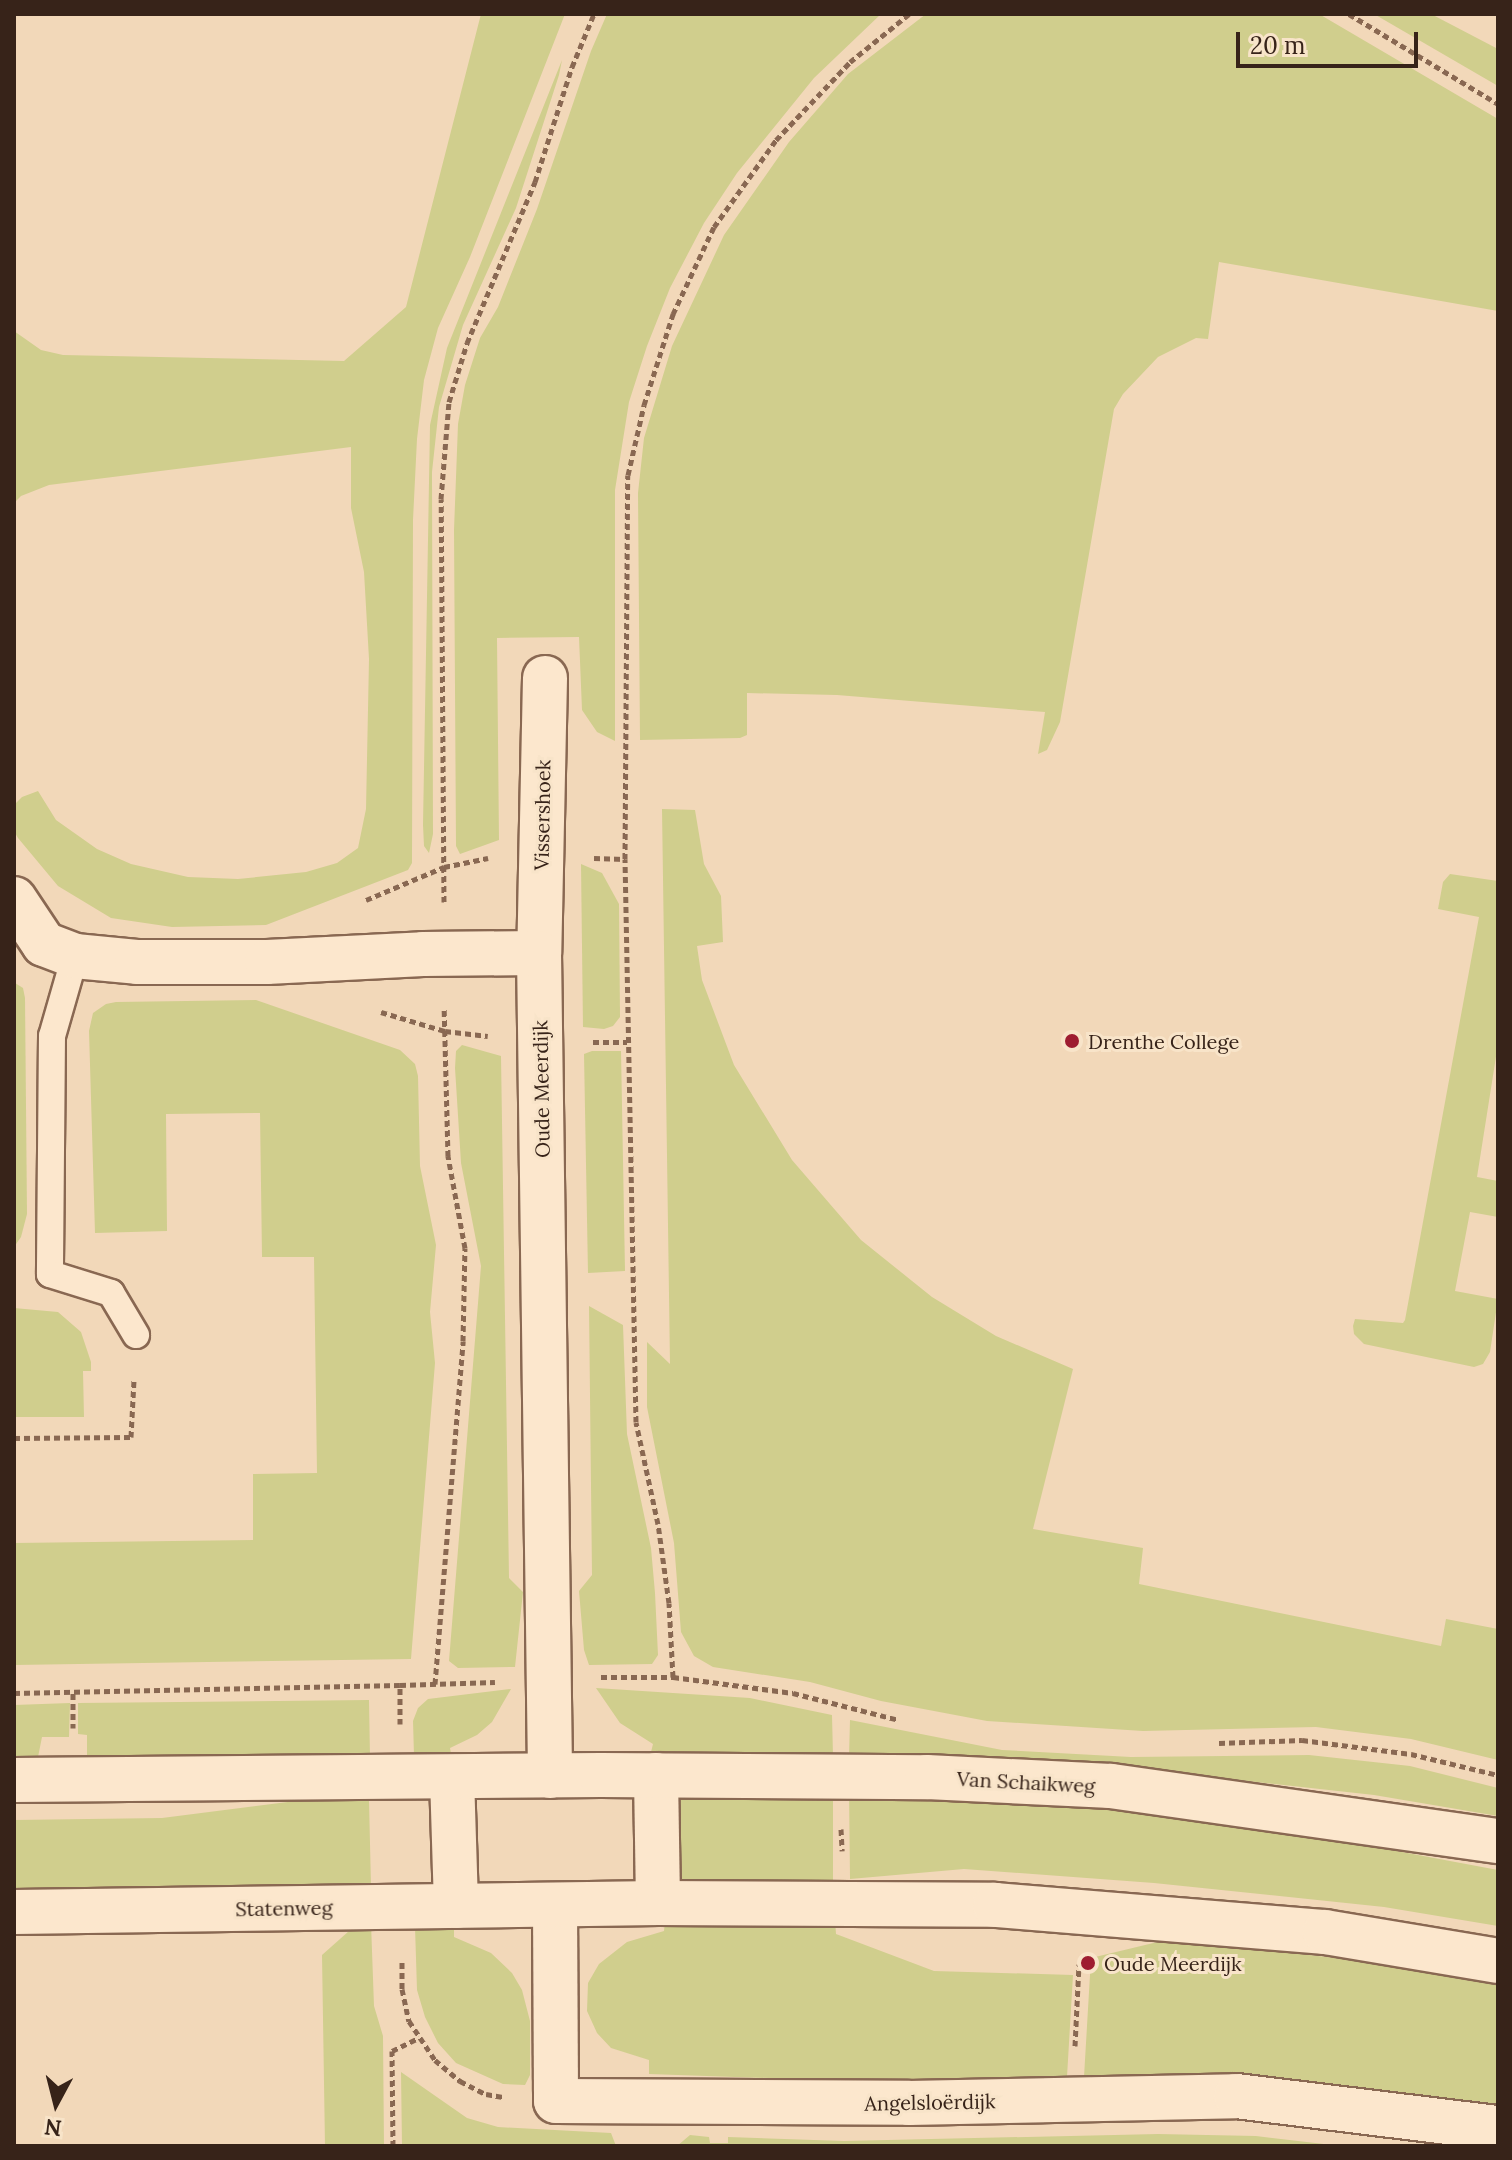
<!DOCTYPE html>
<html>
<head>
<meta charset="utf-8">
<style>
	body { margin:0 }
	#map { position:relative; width:1512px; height:2160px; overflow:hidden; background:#f2d8b9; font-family:Lora,serif }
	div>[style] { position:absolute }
	.green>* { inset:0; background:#d0ce8d; transform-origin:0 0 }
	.path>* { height:5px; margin-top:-2.5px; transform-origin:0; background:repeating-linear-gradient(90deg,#896852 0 6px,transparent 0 10px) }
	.roads { filter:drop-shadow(2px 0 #896852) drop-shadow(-2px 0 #896852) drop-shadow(0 2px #896852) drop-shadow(0 -2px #896852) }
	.service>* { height:26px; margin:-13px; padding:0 13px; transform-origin:13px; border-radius:13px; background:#fce7cd }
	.minor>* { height:44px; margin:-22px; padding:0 22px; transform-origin:22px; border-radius:22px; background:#fce7cd }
	.tertiary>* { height:44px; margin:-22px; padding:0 22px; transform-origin:22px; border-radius:22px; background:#fce7cd }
	.dots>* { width:22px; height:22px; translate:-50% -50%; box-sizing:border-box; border:4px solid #f8e4c9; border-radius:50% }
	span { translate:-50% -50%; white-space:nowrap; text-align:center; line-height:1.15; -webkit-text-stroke:6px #f8e4c9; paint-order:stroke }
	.street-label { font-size:20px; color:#372319 }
	.poi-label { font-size:20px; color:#372319 }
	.left { translate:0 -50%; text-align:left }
	.frame { position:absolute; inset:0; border:16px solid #372319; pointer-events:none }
	.north { position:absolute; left:16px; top:2064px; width:80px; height:80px; -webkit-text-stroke:6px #f8e4c9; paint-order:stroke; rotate:187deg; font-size:22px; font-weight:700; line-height:32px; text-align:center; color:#372319 }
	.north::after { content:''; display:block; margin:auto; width:28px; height:36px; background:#372319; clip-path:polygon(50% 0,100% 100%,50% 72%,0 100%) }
	.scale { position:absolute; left:1236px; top:32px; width:182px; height:36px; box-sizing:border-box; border:4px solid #372319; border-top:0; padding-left:10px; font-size:24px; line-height:28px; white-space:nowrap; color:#372319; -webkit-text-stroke:6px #f8e4c9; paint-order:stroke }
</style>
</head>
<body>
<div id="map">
	<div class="green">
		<i style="clip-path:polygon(481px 14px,565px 14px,470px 257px,438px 328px,424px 380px,417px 439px,413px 520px,412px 863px,408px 870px,266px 925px,172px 927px,111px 918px,58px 886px,18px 838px,14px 831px,14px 805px,22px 797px,38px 791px,56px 820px,97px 849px,131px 864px,188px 877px,238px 879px,306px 872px,337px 863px,358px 848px,366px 809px,369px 659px,364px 572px,351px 508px,351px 447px,49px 485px,21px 496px,14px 503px,14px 331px,41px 350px,63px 355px,344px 361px,406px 307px)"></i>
		<i style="clip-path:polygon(607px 14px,881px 14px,814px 78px,737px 173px,704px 223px,670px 288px,647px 346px,629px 402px,615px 490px,615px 741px,597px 732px,582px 710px,579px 637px,497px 638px,499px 840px,460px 854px,456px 846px,454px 530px,458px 424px,465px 385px,480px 338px,498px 307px,537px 209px,591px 51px)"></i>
		<i style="clip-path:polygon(926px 14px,1319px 14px,1498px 119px,1498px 311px,1219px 262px,1208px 339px,1196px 338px,1158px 357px,1123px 394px,1114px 409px,1060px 722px,1047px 750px,1038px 754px,1045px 712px,837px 695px,747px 693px,747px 735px,740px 738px,640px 740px,638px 493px,644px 438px,672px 346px,724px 235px,789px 142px,848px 74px)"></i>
		<i style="clip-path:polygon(1374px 14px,1431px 14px,1498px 49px,1498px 86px)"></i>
		<i style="clip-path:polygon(562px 60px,559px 75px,516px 208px,463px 325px,439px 407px,432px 472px,433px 834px,429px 853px,424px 846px,423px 825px,430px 425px,447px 348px)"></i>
		<i style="clip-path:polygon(662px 809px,695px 810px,704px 864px,721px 896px,723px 942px,697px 946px,702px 980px,734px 1065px,792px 1160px,861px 1240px,932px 1297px,996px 1336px,1073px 1369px,1033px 1529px,1143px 1548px,1139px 1584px,1441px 1646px,1446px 1619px,1498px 1629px,1498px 1760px,1411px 1739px,1316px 1727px,1143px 1731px,987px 1721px,881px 1701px,810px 1682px,713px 1667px,694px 1656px,681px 1632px,674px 1543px,647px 1407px,647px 1342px,670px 1364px)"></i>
		<i style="clip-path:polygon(581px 864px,602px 873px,619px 904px,620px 1017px,613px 1026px,604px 1029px,583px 1027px)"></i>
		<i style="clip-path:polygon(1450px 874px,1498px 881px,1498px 1044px,1477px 1177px,1498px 1181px,1498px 1217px,1470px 1212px,1455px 1291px,1498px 1299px,1490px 1352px,1483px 1364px,1474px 1367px,1364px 1344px,1354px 1334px,1353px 1326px,1355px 1319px,1403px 1323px,1405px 1320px,1479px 917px,1438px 909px,1443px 882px)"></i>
		<i style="clip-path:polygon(15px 983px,23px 988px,25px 998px,27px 1214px,21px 1237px,14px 1247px)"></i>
		<i style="clip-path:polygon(256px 1000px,400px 1050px,415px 1064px,418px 1076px,420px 1166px,436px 1245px,430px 1312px,435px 1363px,411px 1659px,14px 1665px,14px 1543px,253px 1540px,253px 1474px,317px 1473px,314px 1257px,262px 1257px,260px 1113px,166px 1114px,167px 1231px,95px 1233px,89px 1031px,93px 1013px,106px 1004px,116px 1002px)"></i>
		<i style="clip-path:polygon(462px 1045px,501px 1056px,509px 1578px,523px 1592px,515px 1667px,458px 1668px,449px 1661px,481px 1266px,461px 1163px,455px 1068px,456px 1051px)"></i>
		<i style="clip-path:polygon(592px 1051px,621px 1051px,625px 1271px,588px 1273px,584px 1054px)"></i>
		<i style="clip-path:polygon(589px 1306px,623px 1325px,627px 1434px,651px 1548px,655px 1593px,658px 1655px,652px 1664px,589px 1665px,584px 1650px,579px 1591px,592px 1575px)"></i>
		<i style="clip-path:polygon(14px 1308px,58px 1312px,81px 1332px,91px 1362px,91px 1371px,83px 1371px,84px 1417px,14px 1417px)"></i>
		<i style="clip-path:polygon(596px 1688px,750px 1698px,832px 1715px,833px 1756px,650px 1756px,653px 1744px,620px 1723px)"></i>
		<i style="clip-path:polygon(511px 1689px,492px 1722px,477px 1735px,450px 1748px,452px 1759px,414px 1756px,413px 1721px,418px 1708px,428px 1699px)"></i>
		<i style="clip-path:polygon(369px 1700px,370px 1757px,87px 1761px,87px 1735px,78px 1734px,78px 1703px)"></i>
		<i style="clip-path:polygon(70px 1703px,69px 1737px,42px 1737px,37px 1762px,14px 1762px,14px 1705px)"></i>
		<i style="clip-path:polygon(850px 1720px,1002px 1750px,1131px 1757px,1309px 1755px,1410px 1766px,1498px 1788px,1498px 1816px,1374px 1795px,1175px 1773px,849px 1757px)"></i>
		<i style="left:833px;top:1790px;width:90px;height:153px;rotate:90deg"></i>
		<i style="clip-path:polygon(849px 1790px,1141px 1803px,1498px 1870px,1498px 1926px,1384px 1907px,1154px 1883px,964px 1869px,850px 1879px)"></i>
		<i style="clip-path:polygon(335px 1796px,367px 1797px,369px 1800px,371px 1887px,14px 1896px,14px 1820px,162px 1818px)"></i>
		<i style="clip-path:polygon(835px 1920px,836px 1934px,934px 1971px,1073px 1975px,1067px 2077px,854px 2081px,649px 2074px,649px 2060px,611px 2048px,597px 2033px,587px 2011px,588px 1983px,599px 1964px,627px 1942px,664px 1931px,665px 1921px)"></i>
		<i style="clip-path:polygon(454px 1922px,454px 1937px,491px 1953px,512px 1973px,522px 1990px,530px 2021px,530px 2075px,525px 2085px,503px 2084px,456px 2063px,438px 2043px,425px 2017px,417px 1990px,415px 1927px)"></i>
		<i style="clip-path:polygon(371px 1923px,374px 2006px,383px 2036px,384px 2146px,325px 2146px,322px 1955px,349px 1931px)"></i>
		<i style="clip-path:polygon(1170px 1939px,1379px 1963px,1498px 1982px,1498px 2105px,1269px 2077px,1084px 2077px,1091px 1958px)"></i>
		<i style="clip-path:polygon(401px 2072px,467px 2118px,498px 2127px,611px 2133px,616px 2146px,402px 2146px)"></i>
		<i style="clip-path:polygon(1158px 2134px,1256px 2136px,1341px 2146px,677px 2146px,690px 2135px,709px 2137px,710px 2143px,728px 2143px,728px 2137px,844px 2141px)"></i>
	</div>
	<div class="path">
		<i style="left:1349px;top:14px;width:174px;rotate:31.1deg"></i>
		<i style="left:594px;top:858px;width:31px;rotate:2deg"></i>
		<i style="left:366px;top:900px;width:85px;rotate:-22.9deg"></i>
		<i style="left:444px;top:867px;width:45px;rotate:-11.6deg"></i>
		<i style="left:444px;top:902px;width:403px;rotate:-90.4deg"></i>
		<i style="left:441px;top:499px;width:97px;rotate:-85.3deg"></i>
		<i style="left:449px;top:402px;width:62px;rotate:-73deg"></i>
		<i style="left:467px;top:343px;width:175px;rotate:-67.1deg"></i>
		<i style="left:535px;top:182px;width:121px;rotate:-72.2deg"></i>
		<i style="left:572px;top:67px;width:57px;rotate:-67.5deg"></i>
		<i style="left:381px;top:1012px;width:67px;rotate:16.5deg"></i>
		<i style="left:445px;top:1031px;width:43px;rotate:6.6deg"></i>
		<i style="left:593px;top:1042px;width:34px"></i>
		<i style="left:14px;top:1438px;width:117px;rotate:-0.5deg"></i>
		<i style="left:131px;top:1437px;width:58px;rotate:-87deg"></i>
		<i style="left:601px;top:1677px;width:72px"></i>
		<i style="left:673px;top:1677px;width:121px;rotate:7.6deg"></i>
		<i style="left:793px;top:1693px;width:109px;rotate:14.3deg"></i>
		<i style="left:673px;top:1677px;width:74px;rotate:-93.1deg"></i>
		<i style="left:669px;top:1603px;width:80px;rotate:-97.9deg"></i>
		<i style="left:658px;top:1524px;width:104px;rotate:-102.2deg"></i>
		<i style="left:636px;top:1422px;width:563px;rotate:-91.12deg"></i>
		<i style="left:625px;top:859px;width:384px;rotate:-89.6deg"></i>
		<i style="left:628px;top:475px;width:72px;rotate:-77.1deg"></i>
		<i style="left:644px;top:405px;width:96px;rotate:-72.3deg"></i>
		<i style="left:673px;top:314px;width:96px;rotate:-64.8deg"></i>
		<i style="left:714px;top:227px;width:107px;rotate:-54.5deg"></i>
		<i style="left:776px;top:140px;width:108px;rotate:-46.5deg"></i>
		<i style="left:850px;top:62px;width:76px;rotate:-39.1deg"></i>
		<i style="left:435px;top:1684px;width:344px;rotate:-85.3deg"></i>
		<i style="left:463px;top:1341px;width:93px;rotate:-88.8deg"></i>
		<i style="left:465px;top:1248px;width:94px;rotate:-100.5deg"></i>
		<i style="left:448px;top:1156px;width:148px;rotate:-91.5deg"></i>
		<i style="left:14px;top:1693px;width:386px;rotate:-1.2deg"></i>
		<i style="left:73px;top:1693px;width:35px;rotate:90deg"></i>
		<i style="left:400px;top:1724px;width:39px;rotate:-90deg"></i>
		<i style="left:400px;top:1685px;width:95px;rotate:-1.8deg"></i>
		<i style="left:1219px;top:1743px;width:83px;rotate:-2.1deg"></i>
		<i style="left:1302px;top:1740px;width:110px;rotate:7.3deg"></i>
		<i style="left:1411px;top:1754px;width:89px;rotate:13.6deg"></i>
		<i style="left:841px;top:1829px;width:22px;rotate:87deg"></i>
		<i style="left:402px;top:1962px;width:27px;rotate:90deg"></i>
		<i style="left:402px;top:1989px;width:33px;rotate:78deg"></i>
		<i style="left:409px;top:2021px;width:47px;rotate:56.3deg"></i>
		<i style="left:435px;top:2060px;width:33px;rotate:40deg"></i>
		<i style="left:460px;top:2081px;width:29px;rotate:27deg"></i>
		<i style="left:486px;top:2094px;width:17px;rotate:10deg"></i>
		<i style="left:1075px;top:2046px;width:82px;rotate:-87.2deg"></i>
		<i style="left:393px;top:2146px;width:95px;rotate:-90.6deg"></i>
		<i style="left:392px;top:2051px;width:30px;rotate:-26deg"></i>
	</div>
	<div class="roads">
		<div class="service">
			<i style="left:75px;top:956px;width:83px;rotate:106deg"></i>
			<i style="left:52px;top:1036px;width:238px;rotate:90.5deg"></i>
			<i style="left:50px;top:1274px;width:64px;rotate:17.3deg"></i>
			<i style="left:111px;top:1293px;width:49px;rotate:59.2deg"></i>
		</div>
		<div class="minor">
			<i style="left:545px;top:678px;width:275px;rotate:91.2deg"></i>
			<i style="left:539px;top:953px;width:823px;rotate:89.23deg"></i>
			<i style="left:14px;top:899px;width:54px;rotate:56.3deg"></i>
			<i style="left:44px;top:944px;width:33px;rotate:21deg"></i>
			<i style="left:75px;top:956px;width:62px;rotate:5.5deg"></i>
			<i style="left:137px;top:962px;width:130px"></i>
			<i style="left:267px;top:962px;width:156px;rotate:-2.9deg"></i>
			<i style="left:423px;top:954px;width:116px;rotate:-0.5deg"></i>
			<i style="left:555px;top:1905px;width:196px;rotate:89.7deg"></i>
			<i style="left:556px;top:2101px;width:353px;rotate:0.3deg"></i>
			<i style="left:909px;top:2103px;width:327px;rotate:-1.2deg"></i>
			<i style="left:1236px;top:2096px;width:264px;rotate:7deg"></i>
		</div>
		<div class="tertiary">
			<i style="left:656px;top:1775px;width:128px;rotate:89.1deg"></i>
			<i style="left:452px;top:1777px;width:129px;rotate:88.2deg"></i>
			<i style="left:14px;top:1780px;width:587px;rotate:-0.49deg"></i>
			<i style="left:601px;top:1775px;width:326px;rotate:0.4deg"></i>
			<i style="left:927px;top:1777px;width:184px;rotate:2.8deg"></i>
			<i style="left:1111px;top:1786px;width:391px;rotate:8.1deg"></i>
			<i style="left:14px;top:1912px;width:644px;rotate:-0.8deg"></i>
			<i style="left:658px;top:1903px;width:337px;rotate:0.3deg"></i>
			<i style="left:995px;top:1905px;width:331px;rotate:4.7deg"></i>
			<i style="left:1325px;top:1932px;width:175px;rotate:9.5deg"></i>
		</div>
	</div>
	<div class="dots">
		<i style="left:1072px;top:1041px;background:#9e1d31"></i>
		<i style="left:1088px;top:1963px;background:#9e1d31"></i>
	</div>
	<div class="street-label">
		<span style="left:542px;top:815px;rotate:-89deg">Vissershoek</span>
		<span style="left:541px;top:1089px;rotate:-91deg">Oude Meerdijk</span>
		<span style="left:1026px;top:1782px;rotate:3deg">Van Schaikweg</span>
		<span style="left:284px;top:1908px;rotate:-1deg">Statenweg</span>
		<span style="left:930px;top:2102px;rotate:-1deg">Angelsloërdijk</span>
	</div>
	<div class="poi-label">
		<span class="left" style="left:1088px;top:1041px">Drenthe College</span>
		<span class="left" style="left:1104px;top:1963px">Oude Meerdijk</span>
	</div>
	<div class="frame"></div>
	<div class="north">N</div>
	<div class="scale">20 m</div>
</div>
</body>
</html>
